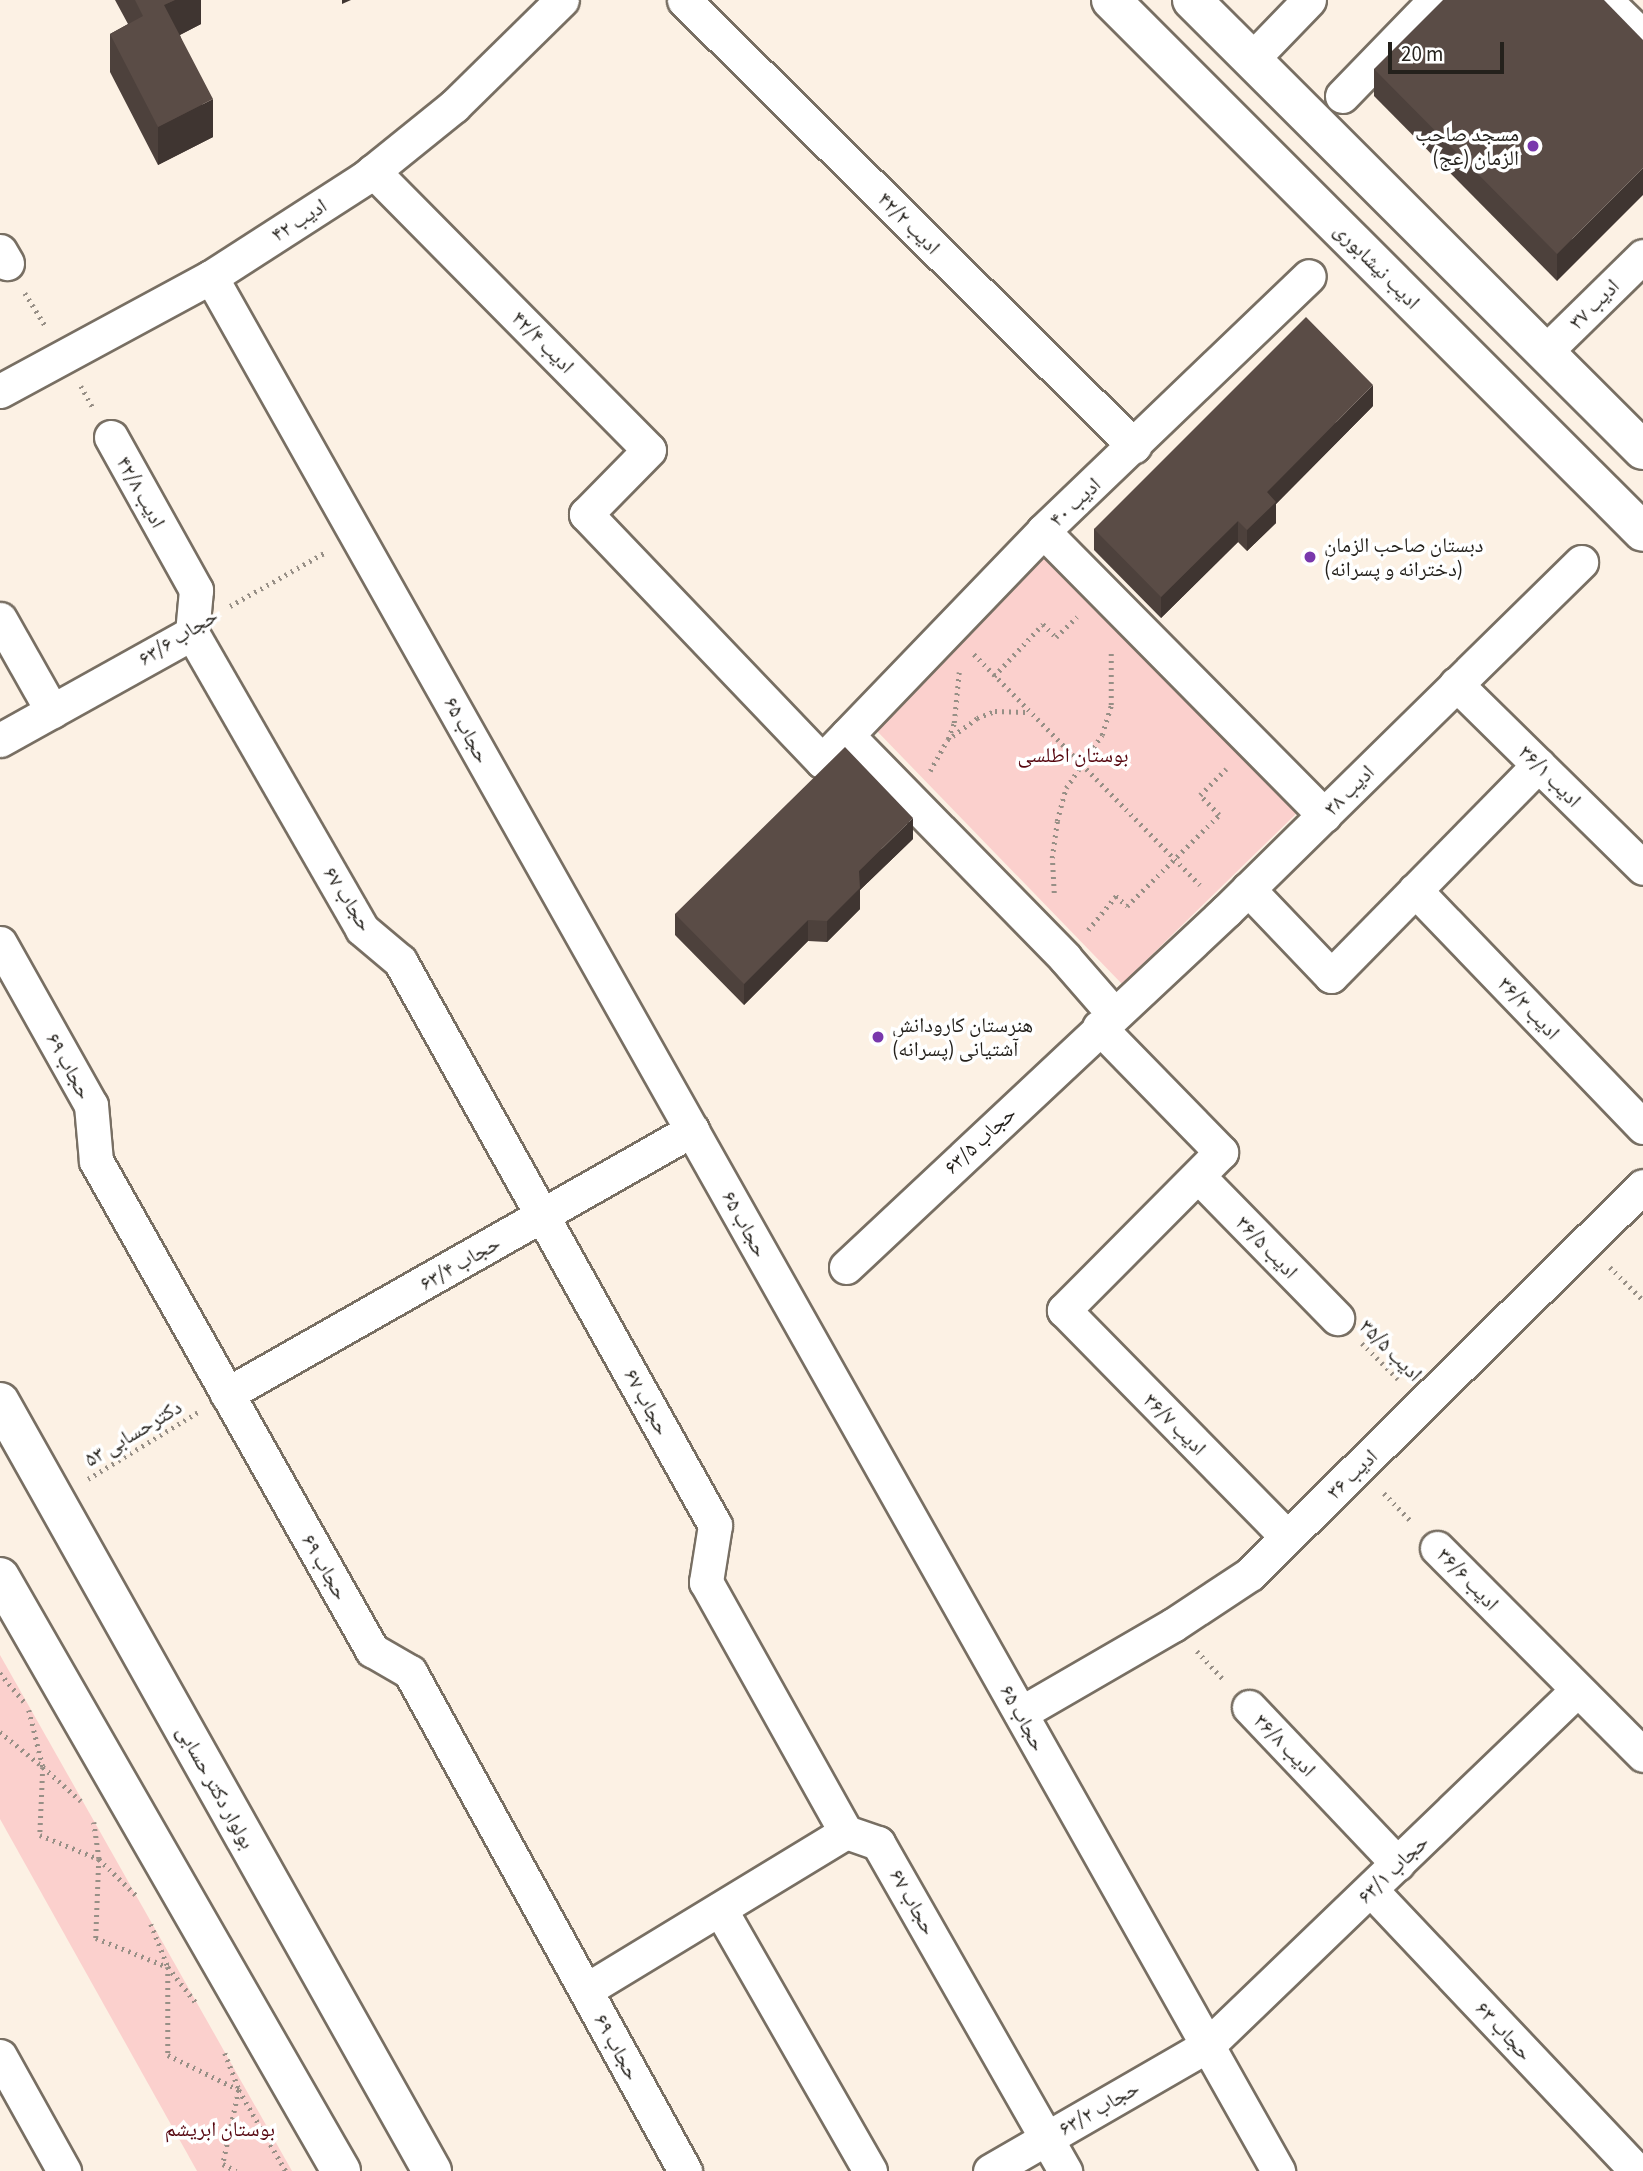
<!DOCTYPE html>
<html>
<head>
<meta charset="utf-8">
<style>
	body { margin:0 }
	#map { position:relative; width:1643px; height:2171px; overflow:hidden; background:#fcf1e4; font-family:"Source Sans 3","Noto Naskh Arabic",sans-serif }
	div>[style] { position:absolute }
	.green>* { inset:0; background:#fbd0cd }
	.path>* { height:4.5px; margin-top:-2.25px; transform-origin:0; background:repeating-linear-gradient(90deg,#978f86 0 2px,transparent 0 7px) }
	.roads { filter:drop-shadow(2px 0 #786f63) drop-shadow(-2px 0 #786f63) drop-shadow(0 2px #786f63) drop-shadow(0 -2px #786f63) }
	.street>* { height:33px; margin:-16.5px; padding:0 16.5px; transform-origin:16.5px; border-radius:16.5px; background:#fff }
	.secondary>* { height:38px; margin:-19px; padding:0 19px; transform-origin:19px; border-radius:19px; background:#fff }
	.wall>* { inset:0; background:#4d413c }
	.shaded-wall>* { inset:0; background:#3f3531 }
	.building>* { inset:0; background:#5a4c46 }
	.dots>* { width:19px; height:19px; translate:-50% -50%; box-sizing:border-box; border:4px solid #fff; border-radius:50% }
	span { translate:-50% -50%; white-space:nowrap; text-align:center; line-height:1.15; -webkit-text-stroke:7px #fff; paint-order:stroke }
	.poi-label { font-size:21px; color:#24211c }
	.right { translate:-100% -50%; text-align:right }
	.left { translate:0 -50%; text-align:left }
	.street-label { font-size:21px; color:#24211c }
	.park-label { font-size:21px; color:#56060f }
	.scale { position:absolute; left:1388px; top:42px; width:116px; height:32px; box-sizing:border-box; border:4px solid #24211c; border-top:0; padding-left:9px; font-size:21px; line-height:24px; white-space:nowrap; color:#24211c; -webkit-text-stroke:5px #fff; paint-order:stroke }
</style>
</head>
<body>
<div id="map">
	<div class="green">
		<i style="clip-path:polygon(1049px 553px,1300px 810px,1122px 984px,875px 729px,956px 642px)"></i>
		<i style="clip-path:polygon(0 1655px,292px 2171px,197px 2171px,0 1819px)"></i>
	</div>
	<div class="path">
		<i style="left:25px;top:293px;width:40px;rotate:58deg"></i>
		<i style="left:81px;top:386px;width:26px;rotate:61deg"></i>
		<i style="left:230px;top:606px;width:110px;rotate:-29.4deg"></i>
		<i style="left:974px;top:654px;width:323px;rotate:45.6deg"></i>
		<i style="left:994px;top:676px;width:71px;rotate:-46.7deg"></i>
		<i style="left:1043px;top:624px;width:18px;rotate:45deg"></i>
		<i style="left:1056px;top:637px;width:29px;rotate:-44deg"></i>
		<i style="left:948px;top:739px;width:17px;rotate:-69deg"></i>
		<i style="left:954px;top:723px;width:51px;rotate:-84.4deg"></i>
		<i style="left:930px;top:771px;width:35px;rotate:-61deg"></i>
		<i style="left:947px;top:740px;width:37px;rotate:-36deg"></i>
		<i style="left:977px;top:718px;width:19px;rotate:-21deg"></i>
		<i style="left:995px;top:711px;width:32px;rotate:2deg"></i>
		<i style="left:1054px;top:893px;width:35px;rotate:-93deg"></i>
		<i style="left:1052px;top:858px;width:37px;rotate:-82deg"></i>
		<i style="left:1057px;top:821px;width:34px;rotate:-75deg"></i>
		<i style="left:1066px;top:788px;width:64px;rotate:-55.8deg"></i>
		<i style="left:1102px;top:735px;width:31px;rotate:-73deg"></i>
		<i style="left:1111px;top:705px;width:52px;rotate:-90deg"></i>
		<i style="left:1088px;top:930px;width:44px;rotate:-50.5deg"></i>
		<i style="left:1116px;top:896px;width:15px;rotate:42deg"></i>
		<i style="left:1127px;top:906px;width:129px;rotate:-44.7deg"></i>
		<i style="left:1219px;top:815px;width:28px;rotate:-134deg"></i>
		<i style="left:1200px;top:795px;width:37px;rotate:-45deg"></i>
		<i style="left:1610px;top:1267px;width:47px;rotate:45deg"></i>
		<i style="left:1362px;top:1343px;width:51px;rotate:45deg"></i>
		<i style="left:88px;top:1479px;width:129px;rotate:-31.3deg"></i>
		<i style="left:1384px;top:1493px;width:40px;rotate:46deg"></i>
		<i style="left:1197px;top:1651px;width:41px;rotate:47deg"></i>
		<i style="left:0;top:1673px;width:38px;rotate:50deg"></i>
		<i style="left:29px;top:1710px;width:59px;rotate:76.2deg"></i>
		<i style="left:43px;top:1767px;width:51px;rotate:41.8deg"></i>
		<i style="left:0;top:1732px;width:55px;rotate:39.1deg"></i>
		<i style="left:43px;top:1767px;width:68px;rotate:92.5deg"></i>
		<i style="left:40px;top:1835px;width:64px;rotate:22.1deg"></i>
		<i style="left:99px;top:1859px;width:79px;rotate:92.2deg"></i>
		<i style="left:96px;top:1938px;width:78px;rotate:21.9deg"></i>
		<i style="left:168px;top:1967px;width:88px;rotate:90deg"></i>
		<i style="left:168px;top:2055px;width:79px;rotate:26.2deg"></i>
		<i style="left:239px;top:2090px;width:76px;rotate:102.2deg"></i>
		<i style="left:223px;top:2164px;width:15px;rotate:28deg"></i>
		<i style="left:94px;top:1822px;width:37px;rotate:82deg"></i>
		<i style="left:99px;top:1859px;width:52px;rotate:44.2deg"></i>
		<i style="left:151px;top:1924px;width:46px;rotate:68.4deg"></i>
		<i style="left:168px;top:1967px;width:47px;rotate:51.9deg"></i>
		<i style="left:225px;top:2053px;width:40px;rotate:69deg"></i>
		<i style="left:239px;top:2090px;width:94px;rotate:59.9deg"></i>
	</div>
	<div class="roads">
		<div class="street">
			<i style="left:684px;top:0;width:634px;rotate:44.74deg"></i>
			<i style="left:1605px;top:0;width:53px;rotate:44.2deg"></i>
			<i style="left:1252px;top:59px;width:82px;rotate:-46deg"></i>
			<i style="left:1342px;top:96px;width:134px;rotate:-45.9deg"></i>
			<i style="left:373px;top:171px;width:392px;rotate:45.3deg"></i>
			<i style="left:649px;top:450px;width:90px;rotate:134.5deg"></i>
			<i style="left:586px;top:514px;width:342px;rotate:46.3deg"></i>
			<i style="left:822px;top:761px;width:319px;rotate:-46.1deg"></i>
			<i style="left:1043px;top:531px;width:368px;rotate:-43.8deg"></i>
			<i style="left:0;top:251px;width:14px;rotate:60deg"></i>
			<i style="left:211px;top:277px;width:2174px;rotate:60.6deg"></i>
			<i style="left:1545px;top:352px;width:137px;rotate:-44.4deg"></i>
			<i style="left:0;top:391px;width:240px;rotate:-28.4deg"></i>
			<i style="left:211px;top:277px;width:184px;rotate:-32.8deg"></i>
			<i style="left:366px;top:177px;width:113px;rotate:-38.9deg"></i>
			<i style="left:454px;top:106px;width:151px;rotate:-44.5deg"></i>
			<i style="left:111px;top:437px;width:175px;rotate:60.9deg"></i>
			<i style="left:196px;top:590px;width:43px;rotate:95.3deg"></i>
			<i style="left:1043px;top:531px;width:400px;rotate:45.3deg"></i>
			<i style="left:0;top:619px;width:106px;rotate:60.5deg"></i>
			<i style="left:192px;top:633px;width:341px;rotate:60.1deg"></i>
			<i style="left:362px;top:929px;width:50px;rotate:40.1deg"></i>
			<i style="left:400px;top:961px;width:646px;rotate:60.82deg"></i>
			<i style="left:715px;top:1525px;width:58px;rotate:99deg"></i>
			<i style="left:706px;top:1582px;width:287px;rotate:60.8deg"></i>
			<i style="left:846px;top:1832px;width:34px;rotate:19deg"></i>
			<i style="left:878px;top:1843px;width:378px;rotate:60.3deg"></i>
			<i style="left:1456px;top:684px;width:262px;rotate:44.5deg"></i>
			<i style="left:847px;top:735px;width:312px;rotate:45.6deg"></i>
			<i style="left:1065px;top:958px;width:73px;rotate:48.9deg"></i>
			<i style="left:0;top:740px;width:220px;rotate:-29.1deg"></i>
			<i style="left:1248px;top:889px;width:120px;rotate:46.3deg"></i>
			<i style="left:1331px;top:976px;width:296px;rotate:-45.5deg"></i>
			<i style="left:1415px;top:890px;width:329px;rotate:46.1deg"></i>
			<i style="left:0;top:943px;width:186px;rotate:60.7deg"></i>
			<i style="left:91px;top:1105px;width:56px;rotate:84.9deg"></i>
			<i style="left:96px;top:1161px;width:562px;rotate:60.56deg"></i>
			<i style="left:372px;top:1650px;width:44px;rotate:30.1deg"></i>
			<i style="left:410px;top:1672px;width:570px;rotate:61.14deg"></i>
			<i style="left:1099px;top:1027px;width:175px;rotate:45.7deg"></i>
			<i style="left:1221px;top:1152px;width:223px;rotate:134.8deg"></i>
			<i style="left:1064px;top:1310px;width:318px;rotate:45.5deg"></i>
			<i style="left:1198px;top:1176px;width:199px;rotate:45.6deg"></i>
			<i style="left:846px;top:1267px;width:521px;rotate:-43.13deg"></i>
			<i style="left:1226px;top:911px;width:498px;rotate:-44.5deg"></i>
			<i style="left:227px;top:1394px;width:535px;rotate:-29.59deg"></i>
			<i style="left:1437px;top:1548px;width:292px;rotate:45.1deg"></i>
			<i style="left:1249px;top:1707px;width:216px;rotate:46.5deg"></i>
			<i style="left:1021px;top:1713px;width:176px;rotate:-30.1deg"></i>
			<i style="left:1173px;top:1625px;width:92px;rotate:-33.5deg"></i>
			<i style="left:1250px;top:1574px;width:552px;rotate:-44.63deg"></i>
			<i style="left:1371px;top:1890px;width:387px;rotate:46.6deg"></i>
			<i style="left:720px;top:1909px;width:302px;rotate:60.2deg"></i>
			<i style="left:586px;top:1990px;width:304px;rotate:-31.3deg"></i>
			<i style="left:0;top:2056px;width:132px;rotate:60.9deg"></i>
			<i style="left:990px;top:2171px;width:252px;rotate:-30deg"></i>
			<i style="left:1208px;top:2045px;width:512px;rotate:-43.89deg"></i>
		</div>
		<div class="secondary">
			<i style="left:1111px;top:0;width:752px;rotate:45deg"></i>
			<i style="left:1192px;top:0;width:637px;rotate:44.94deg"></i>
			<i style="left:0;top:1402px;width:882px;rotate:60.67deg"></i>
			<i style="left:0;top:1577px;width:685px;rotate:60.14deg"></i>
		</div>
	</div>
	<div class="wall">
		<i style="clip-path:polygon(115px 0,201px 0,201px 24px,180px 35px,213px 137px,158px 165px,110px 72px,110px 34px,128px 24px)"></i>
		<i style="clip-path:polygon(1643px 40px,1557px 281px,1374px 96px,1374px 69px)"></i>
		<i style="clip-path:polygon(1373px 406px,1276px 504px,1276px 523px,1247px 551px,1238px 542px,1161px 618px,1094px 550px,1094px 529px)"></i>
		<i style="clip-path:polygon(913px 839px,860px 890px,860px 909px,827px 942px,808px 941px,744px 1005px,675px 935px,675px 914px)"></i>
	</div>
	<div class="shaded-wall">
		<i style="clip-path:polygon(175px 0,201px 0,201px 24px,164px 43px,164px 5px)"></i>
		<i style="clip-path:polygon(342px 0,351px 0,342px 4px)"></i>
		<i style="clip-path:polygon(213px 99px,213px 137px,158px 165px,158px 127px)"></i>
		<i style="clip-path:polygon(1643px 168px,1643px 195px,1557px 281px,1557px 254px)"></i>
		<i style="clip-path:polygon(1373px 385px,1373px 406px,1276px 504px,1276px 523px,1247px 551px,1247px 530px,1267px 492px)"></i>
		<i style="clip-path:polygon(1238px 521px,1238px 542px,1161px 618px,1161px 597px)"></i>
		<i style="clip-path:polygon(913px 818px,913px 839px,860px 890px,860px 909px,827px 942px,827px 921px,859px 871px)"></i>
		<i style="clip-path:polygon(808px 920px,808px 941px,744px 1005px,744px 984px)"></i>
	</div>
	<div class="building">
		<i style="clip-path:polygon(135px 0,175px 0,164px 5px,213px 99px,158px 127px,110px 34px,143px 16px)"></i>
		<i style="clip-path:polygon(1443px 0,1604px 0,1643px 40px,1643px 168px,1557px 254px,1374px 69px)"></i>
		<i style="clip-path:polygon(1306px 317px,1373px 385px,1267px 492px,1276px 502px,1247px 530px,1238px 521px,1161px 597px,1094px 529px)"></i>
		<i style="clip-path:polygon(845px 747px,913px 818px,859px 871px,860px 888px,827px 921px,808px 920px,744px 984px,675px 914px)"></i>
	</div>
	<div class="dots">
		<i style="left:1533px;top:146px;background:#7938ac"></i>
		<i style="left:1310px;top:557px;background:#7938ac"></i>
		<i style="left:878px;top:1037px;background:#7938ac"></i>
	</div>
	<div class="poi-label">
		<span class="right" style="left:1519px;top:146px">مسجد صاحب<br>الزمان (عج)</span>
		<span class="left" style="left:1324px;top:557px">دبستان صاحب الزمان<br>(دخترانه و پسرانه)</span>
		<span class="left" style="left:892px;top:1037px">هنرستان کارودانش<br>آشتیانی (پسرانه)</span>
	</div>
	<div class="street-label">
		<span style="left:299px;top:220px;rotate:-33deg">ادیب ۴۲</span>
		<span style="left:909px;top:223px;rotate:45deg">ادیب ۴۲/۲</span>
		<span style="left:1377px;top:266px;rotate:45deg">ادیب نیشابوری</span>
		<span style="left:1594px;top:304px;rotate:-45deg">ادیب ۳۷</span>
		<span style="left:543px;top:342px;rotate:45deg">ادیب ۴۲/۴</span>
		<span style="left:141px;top:492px;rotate:61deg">ادیب ۴۲/۸</span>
		<span style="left:1075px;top:502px;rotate:-43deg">ادیب ۴۰</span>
		<span style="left:178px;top:637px;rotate:-32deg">حجاب ۶۳/۶</span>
		<span style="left:467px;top:730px;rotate:61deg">حجاب ۶۵</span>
		<span style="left:1550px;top:776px;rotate:45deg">ادیب ۳۶/۱</span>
		<span style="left:1349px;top:790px;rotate:-45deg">ادیب ۳۸</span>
		<span style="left:348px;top:899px;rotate:57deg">حجاب ۶۷</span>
		<span style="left:1529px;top:1008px;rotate:46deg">ادیب ۳۶/۳</span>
		<span style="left:69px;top:1066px;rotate:61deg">حجاب ۶۹</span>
		<span style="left:980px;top:1140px;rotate:-43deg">حجاب ۶۳/۵</span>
		<span style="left:745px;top:1224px;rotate:61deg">حجاب ۶۵</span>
		<span style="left:1267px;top:1247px;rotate:46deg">ادیب ۳۶/۵</span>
		<span style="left:460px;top:1263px;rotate:-30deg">حجاب ۶۳/۴</span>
		<span style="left:1391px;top:1350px;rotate:45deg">ادیب ۳۵/۵</span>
		<span style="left:647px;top:1402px;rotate:61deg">حجاب ۶۷</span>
		<span style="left:1175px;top:1424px;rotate:45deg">ادیب ۳۶/۷</span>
		<span style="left:133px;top:1433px;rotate:-31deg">دکترحسابی ۵۳</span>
		<span style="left:1352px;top:1474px;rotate:-44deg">ادیب ۳۶</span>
		<span style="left:325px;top:1567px;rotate:60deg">حجاب ۶۹</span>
		<span style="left:1468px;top:1579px;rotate:46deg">ادیب ۳۶/۶</span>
		<span style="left:1023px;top:1718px;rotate:61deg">حجاب ۶۵</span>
		<span style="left:1285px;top:1745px;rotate:46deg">ادیب ۳۶/۸</span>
		<span style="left:216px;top:1787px;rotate:61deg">بولوار دکتر حسابی</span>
		<span style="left:1393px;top:1869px;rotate:-44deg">حجاب ۶۳/۱</span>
		<span style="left:913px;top:1902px;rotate:60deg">حجاب ۶۷</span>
		<span style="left:1504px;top:2031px;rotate:47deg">حجاب ۶۳</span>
		<span style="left:617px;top:2047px;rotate:61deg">حجاب ۶۹</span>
		<span style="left:1099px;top:2108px;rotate:-30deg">حجاب ۶۳/۲</span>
	</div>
	<div class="park-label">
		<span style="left:1073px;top:755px">بوستان اطلسی</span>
		<span style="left:220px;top:2129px">بوستان ابریشم</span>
	</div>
	<div class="scale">20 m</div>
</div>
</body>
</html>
